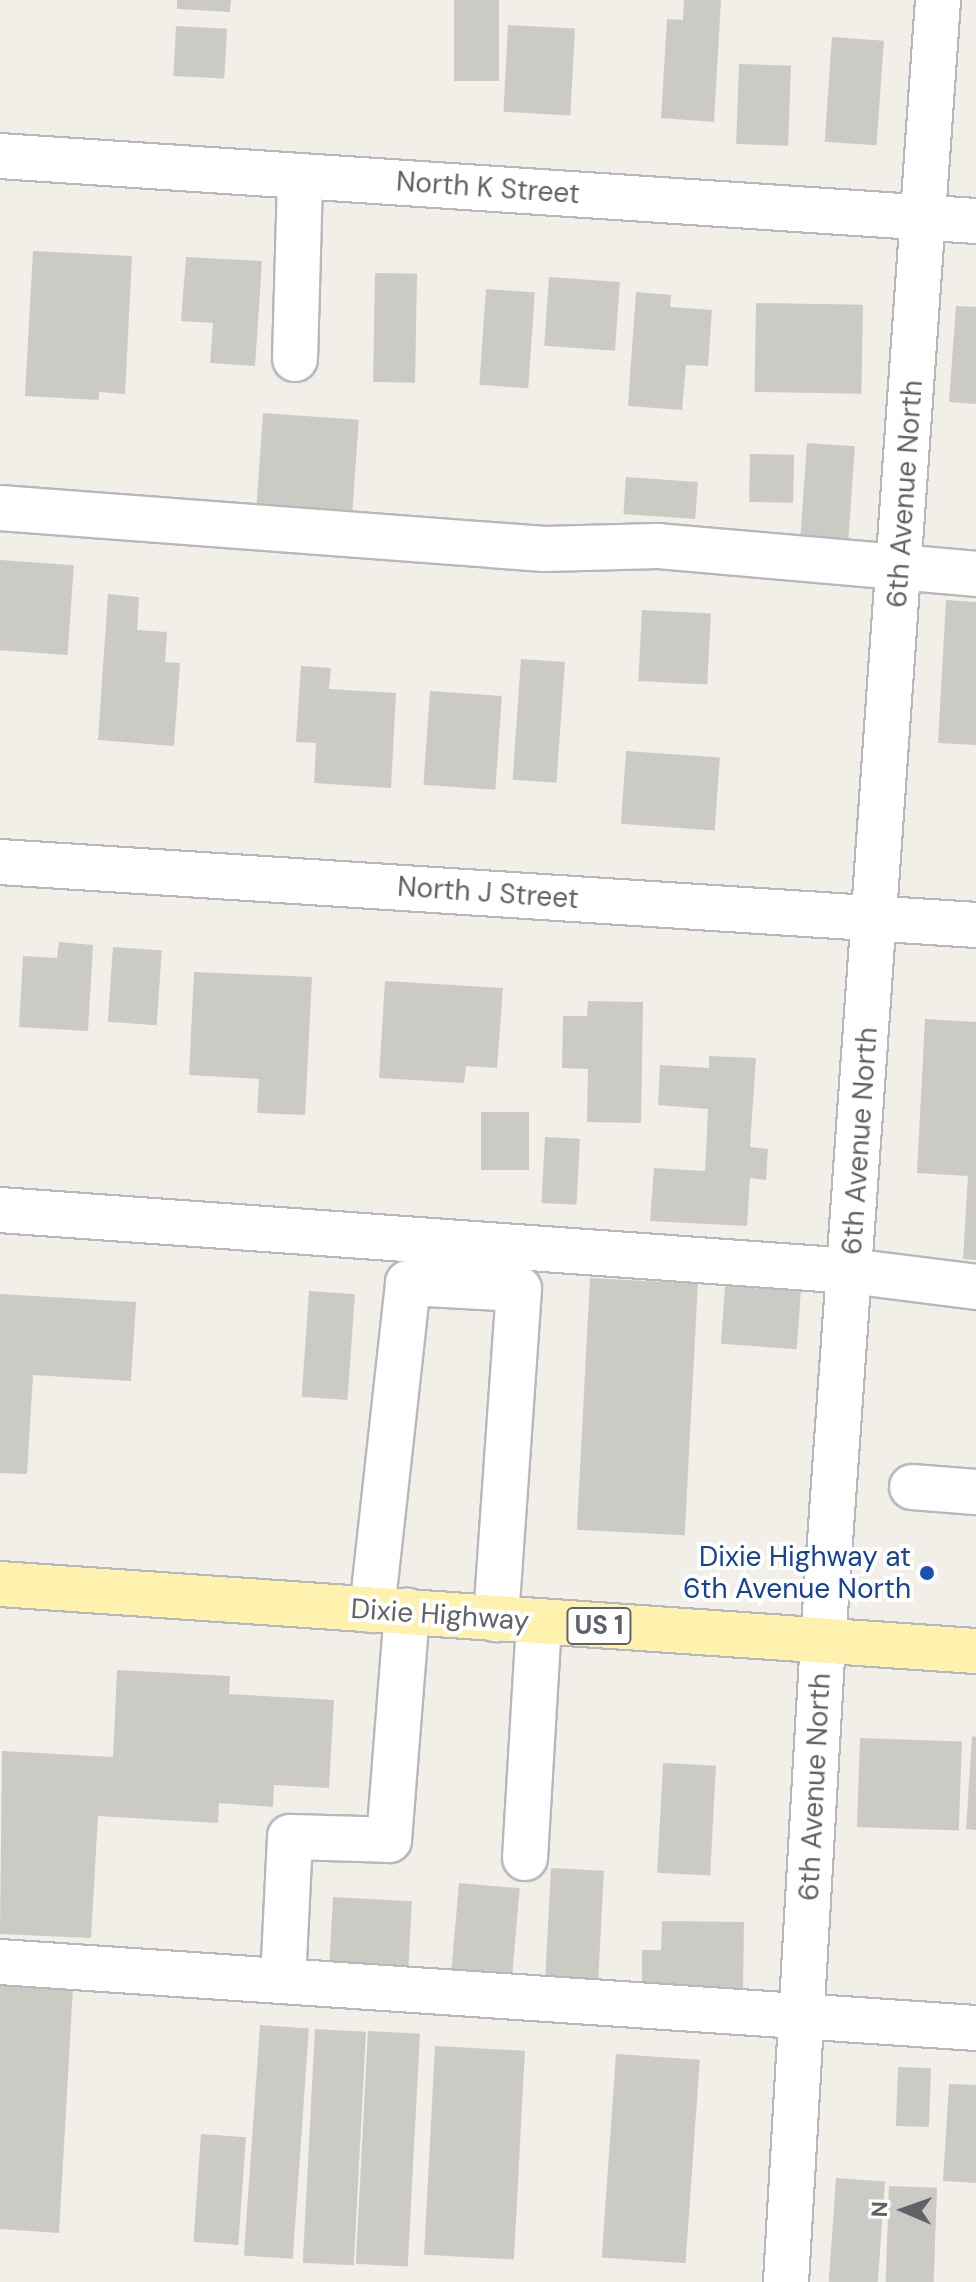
<!DOCTYPE html>
<html>
<head>
<meta charset="utf-8">
<style>
	body { margin:0 }
	#map { position:relative; width:976px; height:2282px; overflow:hidden; background:#f1efe8; font-family:"DM Sans",sans-serif }
	div>[style] { position:absolute }
	.building>* { inset:0; background:#cccac5; transform-origin:0 0 }
	.roads { filter:drop-shadow(2px 0 #b5b8bc) drop-shadow(-2px 0 #b5b8bc) drop-shadow(0 2px #b5b8bc) drop-shadow(0 -2px #b5b8bc) }
	.minor>* { height:44px; margin:-22px; padding:0 22px; transform-origin:22px; border-radius:22px; background:#fff }
	.major>* { height:44px; margin:-22px; padding:0 22px; transform-origin:22px; border-radius:22px; background:#fff2af }
	.dots>* { width:22px; height:22px; translate:-50% -50%; box-sizing:border-box; border:4px solid #fff; border-radius:50% }
	span { translate:-50% -50%; white-space:nowrap; text-align:center; line-height:1.15; -webkit-text-stroke:8px #fff; paint-order:stroke }
	.shield-label span { padding:2px 6px; background:#fff; border:2px solid; border-radius:6px; -webkit-text-stroke-width:0 }
	.shield-label { font-size:26px; color:#5f6368; font-weight:700 }
	.street-label { font-size:28px; color:#5f6368 }
	.transit-label { font-size:28px; color:#164399 }
	.right { translate:-100% -50%; text-align:right }
	.north { position:absolute; left:864px; top:2170px; width:80px; height:80px; -webkit-text-stroke:6px #fff; paint-order:stroke; rotate:272deg; font-size:22px; font-weight:700; line-height:32px; text-align:center; color:#5f6368 }
	.north::after { content:''; display:block; margin:auto; width:28px; height:36px; background:#5f6368; clip-path:polygon(50% 0,100% 100%,50% 72%,0 100%) }
</style>
</head>
<body>
<div id="map">
	<div class="building">
		<i style="clip-path:polygon(177px 0,231px 0,230px 12px,177px 9px)"></i>
		<i style="left:454px;top:0;width:45px;height:81px"></i>
		<i style="clip-path:polygon(684px 0,721px 0,714px 122px,661px 118px,667px 19px,683px 20px)"></i>
		<i style="left:508px;top:25px;width:67px;height:87px;rotate:3deg"></i>
		<i style="left:176px;top:26px;width:51px;height:50px;rotate:3deg"></i>
		<i style="left:832px;top:37px;width:52px;height:105px;rotate:4deg"></i>
		<i style="left:739px;top:64px;width:52px;height:80px;rotate:2deg"></i>
		<i style="clip-path:polygon(33px 251px,132px 256px,125px 394px,99px 392px,99px 400px,25px 396px)"></i>
		<i style="clip-path:polygon(186px 257px,262px 261px,255px 366px,210px 363px,213px 323px,181px 321px)"></i>
		<i style="left:375px;top:273px;width:42px;height:109px;rotate:1deg"></i>
		<i style="left:549px;top:277px;width:71px;height:69px;rotate:4deg"></i>
		<i style="left:486px;top:289px;width:49px;height:96px;rotate:4deg"></i>
		<i style="clip-path:polygon(636px 292px,671px 295px,670px 307px,712px 310px,708px 366px,686px 365px,682px 410px,628px 406px)"></i>
		<i style="left:756px;top:303px;width:107px;height:89px;rotate:1deg"></i>
		<i style="clip-path:polygon(956px 306px,976px 307px,976px 404px,949px 402px)"></i>
		<i style="left:263px;top:413px;width:96px;height:92px;rotate:4deg"></i>
		<i style="left:807px;top:443px;width:48px;height:98px;rotate:4deg"></i>
		<i style="left:750px;top:454px;width:44px;height:48px;rotate:1deg"></i>
		<i style="left:626px;top:477px;width:72px;height:37px;rotate:4deg"></i>
		<i style="left:0;top:560px;width:74px;height:90px;rotate:4deg"></i>
		<i style="clip-path:polygon(108px 594px,139px 597px,137px 630px,167px 632px,165px 662px,180px 663px,174px 746px,98px 740px)"></i>
		<i style="clip-path:polygon(946px 600px,976px 602px,976px 745px,938px 743px)"></i>
		<i style="left:642px;top:610px;width:69px;height:71px;rotate:3deg"></i>
		<i style="left:521px;top:659px;width:44px;height:121px;rotate:4deg"></i>
		<i style="clip-path:polygon(301px 666px,331px 668px,329px 689px,396px 693px,391px 788px,314px 783px,316px 743px,296px 742px)"></i>
		<i style="left:430px;top:691px;width:72px;height:94px;rotate:4deg"></i>
		<i style="left:626px;top:751px;width:94px;height:73px;rotate:4deg"></i>
		<i style="clip-path:polygon(59px 942px,93px 945px,88px 1031px,19px 1027px,23px 956px,57px 958px)"></i>
		<i style="left:113px;top:947px;width:49px;height:75px;rotate:4deg"></i>
		<i style="clip-path:polygon(194px 972px,312px 977px,305px 1115px,257px 1113px,259px 1079px,189px 1075px)"></i>
		<i style="clip-path:polygon(385px 981px,503px 988px,497px 1068px,466px 1066px,464px 1083px,379px 1078px)"></i>
		<i style="clip-path:polygon(588px 1001px,643px 1002px,641px 1123px,587px 1122px,588px 1069px,562px 1068px,563px 1016px,587px 1016px)"></i>
		<i style="clip-path:polygon(925px 1019px,976px 1022px,976px 1260px,963px 1259px,968px 1176px,917px 1173px)"></i>
		<i style="clip-path:polygon(709px 1056px,756px 1058px,750px 1147px,768px 1149px,766px 1180px,750px 1178px,747px 1226px,650px 1221px,654px 1168px,705px 1171px,708px 1109px,658px 1105px,660px 1065px,709px 1068px)"></i>
		<i style="left:481px;top:1112px;width:48px;height:58px"></i>
		<i style="left:545px;top:1137px;width:35px;height:66px;rotate:3deg"></i>
		<i style="left:590px;top:1278px;width:108px;height:252px;rotate:3deg"></i>
		<i style="left:725px;top:1286px;width:76px;height:58px;rotate:4deg"></i>
		<i style="left:309px;top:1291px;width:46px;height:106px;rotate:4deg"></i>
		<i style="clip-path:polygon(0 1294px,136px 1302px,131px 1381px,33px 1375px,27px 1474px,0 1473px)"></i>
		<i style="clip-path:polygon(117px 1670px,230px 1676px,229px 1694px,334px 1700px,329px 1788px,274px 1785px,273px 1807px,219px 1803px,218px 1823px,98px 1816px,91px 1938px,0 1934px,2px 1751px,113px 1757px)"></i>
		<i style="clip-path:polygon(972px 1736px,976px 1737px,976px 1830px,966px 1829px)"></i>
		<i style="left:860px;top:1738px;width:102px;height:89px;rotate:2deg"></i>
		<i style="left:663px;top:1763px;width:53px;height:110px;rotate:3deg"></i>
		<i style="left:551px;top:1868px;width:53px;height:113px;rotate:3deg"></i>
		<i style="left:459px;top:1883px;width:61px;height:91px;rotate:5deg"></i>
		<i style="left:333px;top:1897px;width:79px;height:66px;rotate:3deg"></i>
		<i style="clip-path:polygon(662px 1921px,744px 1922px,743px 1989px,642px 1988px,642px 1950px,661px 1950px)"></i>
		<i style="clip-path:polygon(0 1983px,73px 1987px,59px 2233px,0 2229px)"></i>
		<i style="left:260px;top:2025px;width:49px;height:231px;rotate:4deg"></i>
		<i style="left:315px;top:2029px;width:51px;height:234px;rotate:3deg"></i>
		<i style="left:368px;top:2031px;width:52px;height:233px;rotate:3deg"></i>
		<i style="left:435px;top:2046px;width:90px;height:209px;rotate:3deg"></i>
		<i style="left:616px;top:2054px;width:84px;height:204px;rotate:4deg"></i>
		<i style="left:898px;top:2067px;width:33px;height:59px;rotate:2deg"></i>
		<i style="clip-path:polygon(949px 2084px,976px 2085px,976px 2183px,943px 2181px)"></i>
		<i style="left:201px;top:2134px;width:45px;height:108px;rotate:4deg"></i>
		<i style="left:836px;top:2178px;width:49px;height:104px;rotate:4deg"></i>
		<i style="left:889px;top:2186px;width:48px;height:96px;rotate:2deg"></i>
	</div>
	<div class="roads">
		<div class="minor">
			<i style="left:0;top:156px;width:978px;rotate:3.81deg"></i>
			<i style="left:295px;top:359px;width:183px;rotate:-88.4deg"></i>
			<i style="left:0;top:508px;width:546px;rotate:4.31deg"></i>
			<i style="left:544px;top:549px;width:114px;rotate:-1.5deg"></i>
			<i style="left:658px;top:546px;width:319px;rotate:5deg"></i>
			<i style="left:0;top:862px;width:978px;rotate:3.69deg"></i>
			<i style="left:0;top:1210px;width:852px;rotate:4.1deg"></i>
			<i style="left:850px;top:1271px;width:127px;rotate:7.2deg"></i>
			<i style="left:912px;top:1487px;width:64px;rotate:4.5deg"></i>
			<i style="left:372px;top:1610px;width:329px;rotate:-83.7deg"></i>
			<i style="left:408px;top:1283px;width:111px;rotate:3.1deg"></i>
			<i style="left:519px;top:1289px;width:331px;rotate:94deg"></i>
			<i style="left:525px;top:1858px;width:236px;rotate:-86.6deg"></i>
			<i style="left:0;top:1962px;width:978px;rotate:3.87deg"></i>
			<i style="left:283px;top:1981px;width:144px;rotate:-87.2deg"></i>
			<i style="left:290px;top:1837px;width:99px;rotate:1.7deg"></i>
			<i style="left:389px;top:1840px;width:230px;rotate:-85.5deg"></i>
			<i style="left:786px;top:2282px;width:642px;rotate:-86.7deg"></i>
			<i style="left:823px;top:1641px;width:1645px;rotate:-85.99deg"></i>
		</div>
		<div class="major">
			<i style="left:0;top:1584px;width:978px;rotate:3.93deg"></i>
		</div>
	</div>
	<div class="dots">
		<i style="left:927px;top:1573px;background:#1a4fb4"></i>
	</div>
	<div class="shield-label">
		<span style="left:599px;top:1626px">US 1</span>
	</div>
	<div class="street-label">
		<span style="left:488px;top:188px;rotate:4deg">North K Street</span>
		<span style="left:905px;top:494px;rotate:-86deg">6th Avenue North</span>
		<span style="left:488px;top:893px;rotate:4deg">North J Street</span>
		<span style="left:860px;top:1141px;rotate:-86deg">6th Avenue North</span>
		<span style="left:440px;top:1615px;rotate:4deg">Dixie Highway</span>
		<span style="left:815px;top:1787px;rotate:-87deg">6th Avenue North</span>
	</div>
	<div class="transit-label">
		<span class="right" style="left:911px;top:1573px">Dixie Highway at<br>6th Avenue North</span>
	</div>
	<div class="north">N</div>
</div>
</body>
</html>
